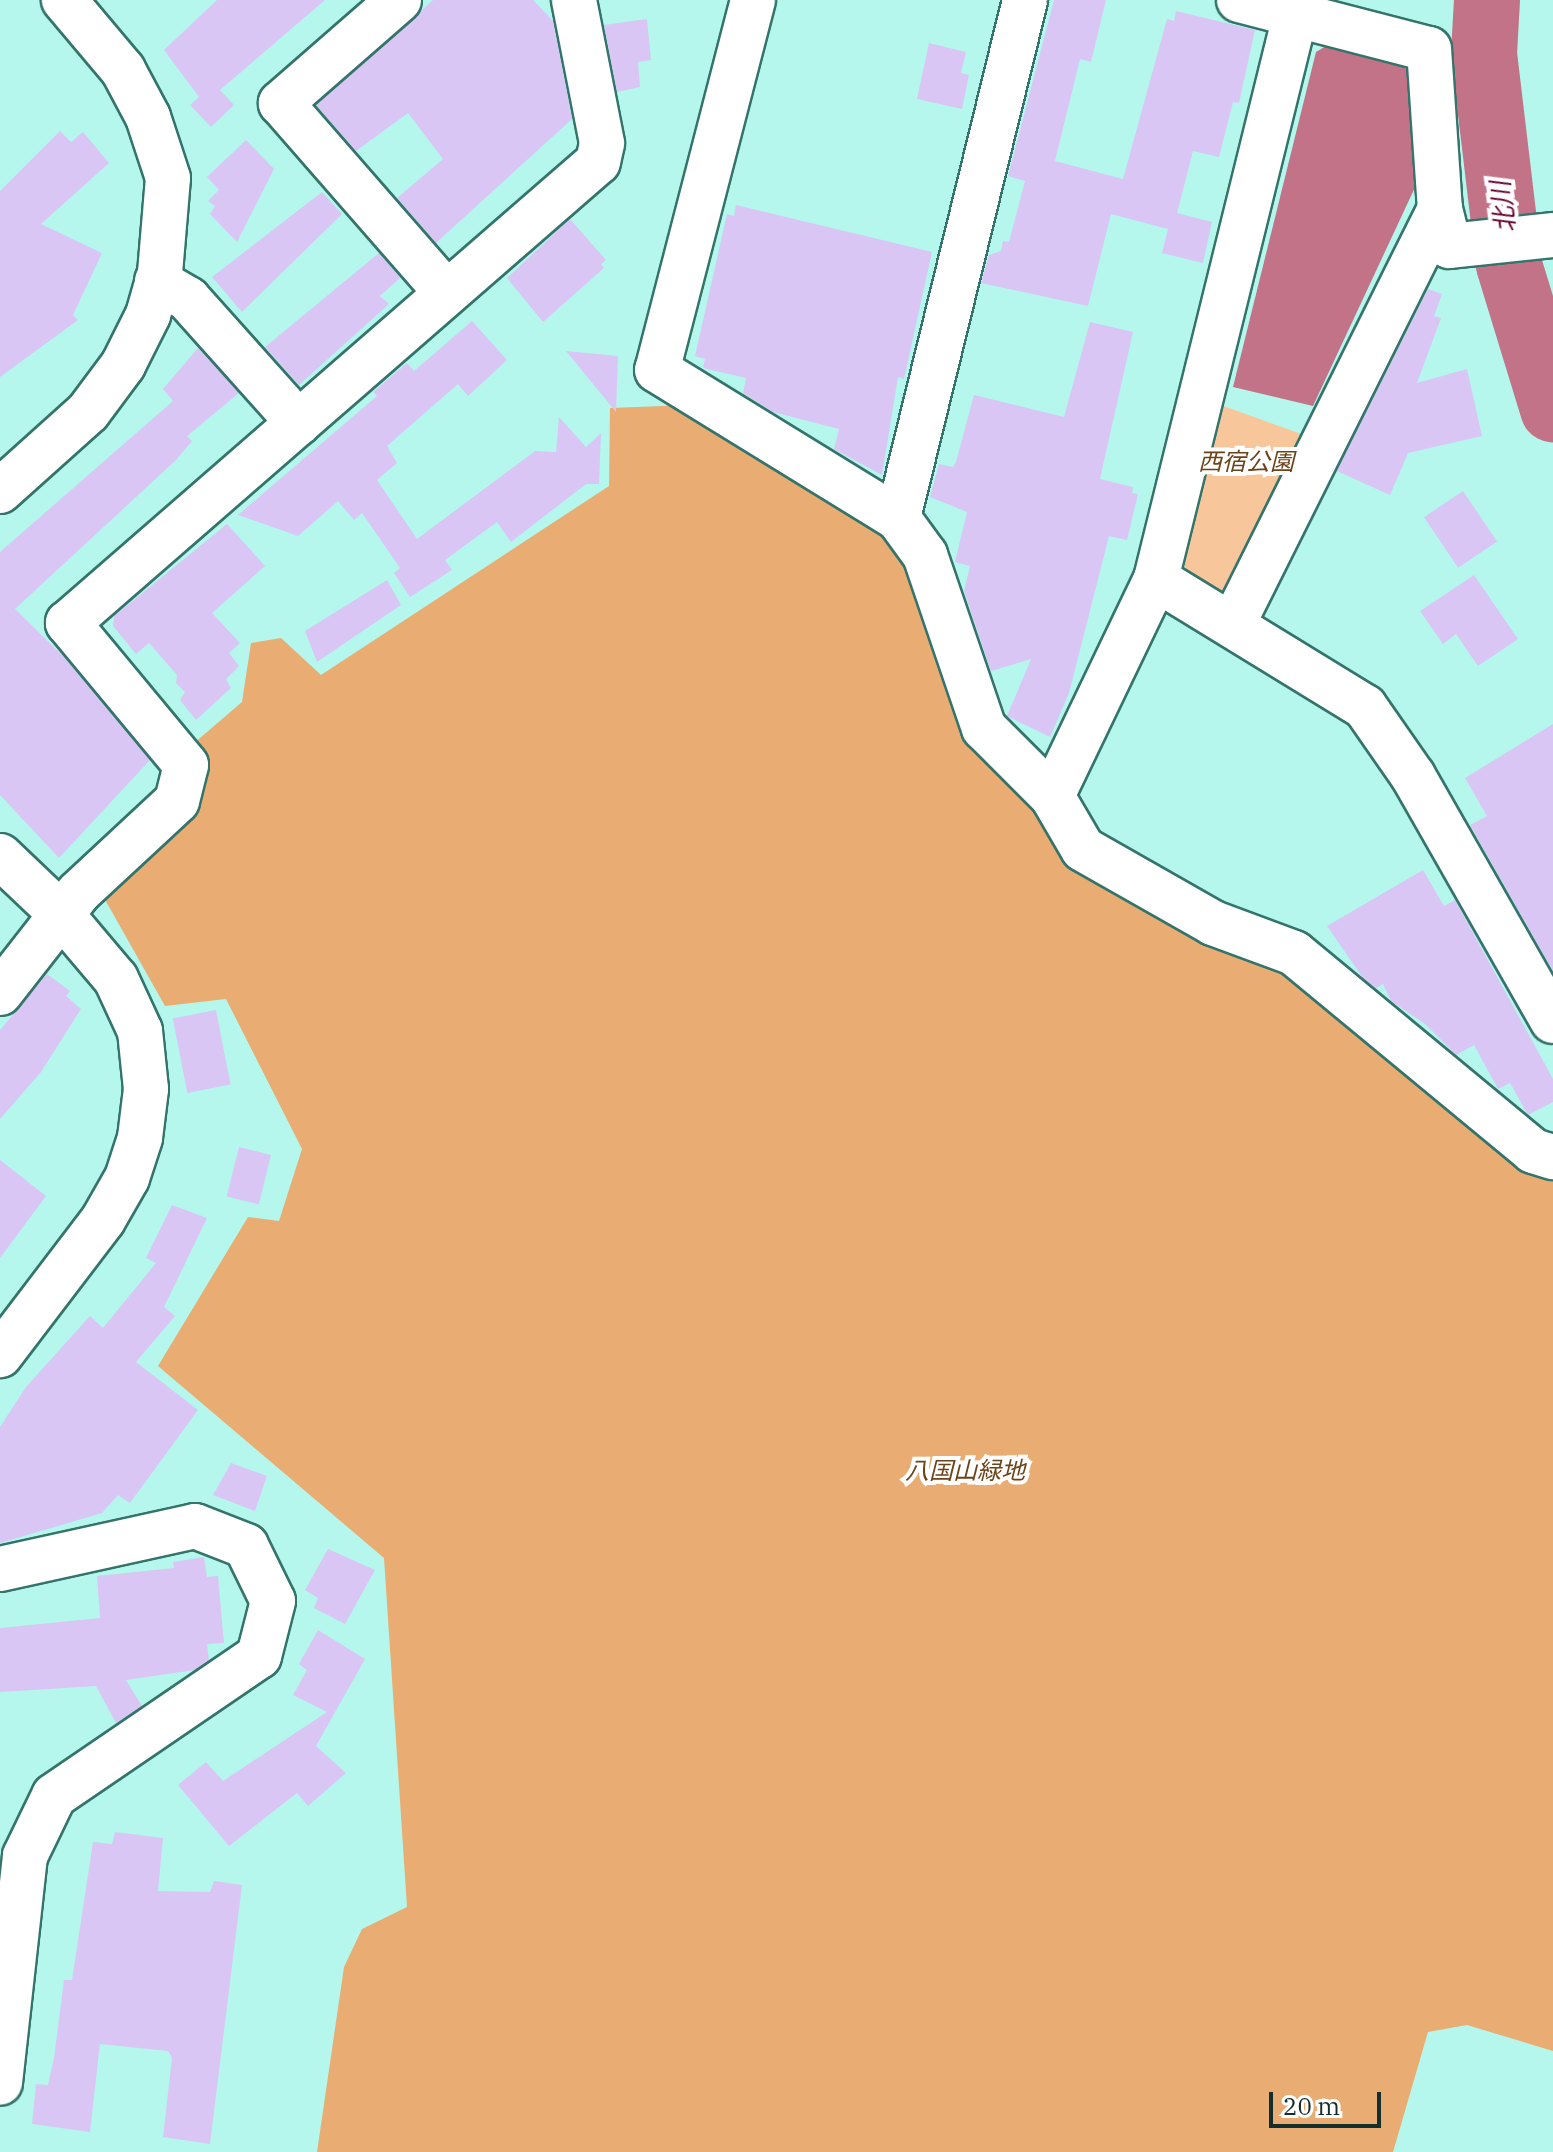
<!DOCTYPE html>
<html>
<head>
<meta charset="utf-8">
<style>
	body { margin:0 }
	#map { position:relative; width:1553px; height:2152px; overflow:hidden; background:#b5f7ec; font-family:"IBM Plex Serif","Noto Sans JP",serif }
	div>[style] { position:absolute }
	.green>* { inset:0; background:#f7c79b }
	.forest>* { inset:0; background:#e9ac73 }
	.water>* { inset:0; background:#c27387 }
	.river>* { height:66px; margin:-33px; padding:0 33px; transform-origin:33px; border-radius:33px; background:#c27387 }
	.building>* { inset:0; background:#d9c6f5; transform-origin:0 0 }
	.roads { filter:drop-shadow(2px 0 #34746b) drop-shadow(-2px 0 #34746b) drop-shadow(0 2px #34746b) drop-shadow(0 -2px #34746b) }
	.minor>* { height:44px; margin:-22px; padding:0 22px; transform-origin:22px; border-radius:22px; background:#fff }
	span { translate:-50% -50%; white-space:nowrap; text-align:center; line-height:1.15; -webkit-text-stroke:8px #fff; paint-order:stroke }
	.park-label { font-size:24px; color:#6c4419; font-style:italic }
	.water-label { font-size:26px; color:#68032f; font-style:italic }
	.scale { position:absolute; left:1269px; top:2092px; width:112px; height:36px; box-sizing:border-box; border:4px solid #142f2b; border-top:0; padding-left:10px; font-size:24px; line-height:28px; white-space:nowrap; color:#142f2b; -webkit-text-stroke:6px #fff; paint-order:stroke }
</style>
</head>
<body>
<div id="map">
	<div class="green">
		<i style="clip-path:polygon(1218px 404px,1304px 435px,1239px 586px,1212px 595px,1188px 579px,1180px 550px)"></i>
	</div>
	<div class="forest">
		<i style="clip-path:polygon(689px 405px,880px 526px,910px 558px,1091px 870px,1285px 966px,1553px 1175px,1553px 2051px,1467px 2025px,1428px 2032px,1393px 2152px,317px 2152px,344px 1967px,362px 1929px,407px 1907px,384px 1558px,158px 1366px,248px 1217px,279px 1221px,302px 1149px,226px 999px,165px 1006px,103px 896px,193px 744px,242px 702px,251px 643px,281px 638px,321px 675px,609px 486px,610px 408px)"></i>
	</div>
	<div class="water">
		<i style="clip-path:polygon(1331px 43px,1400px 61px,1412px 77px,1418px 181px,1313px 406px,1233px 387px,1316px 52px)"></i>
	</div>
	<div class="river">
		<i style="left:1487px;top:0;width:54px;rotate:93.2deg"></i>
		<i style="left:1484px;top:54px;width:212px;rotate:83.2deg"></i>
		<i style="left:1509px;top:265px;width:151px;rotate:73deg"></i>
	</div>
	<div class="building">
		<i style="clip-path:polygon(217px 0,325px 0,220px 90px,234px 105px,211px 127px,190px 105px,199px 97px,164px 50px)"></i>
		<i style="clip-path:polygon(433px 0,533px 0,553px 21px,572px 119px,436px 243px,397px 198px,443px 159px,408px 113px,356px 151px,316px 105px)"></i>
		<i style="clip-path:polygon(1054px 0,1106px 0,1091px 62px,1080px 59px,1055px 161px,1123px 179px,1167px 19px,1174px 21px,1176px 11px,1255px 30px,1239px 103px,1233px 102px,1219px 157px,1193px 151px,1177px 213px,1212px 222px,1203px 263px,1162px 253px,1168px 229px,1111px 214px,1088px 306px,981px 283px,989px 255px,1001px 251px,1003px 241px,1009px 242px,1025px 181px,1008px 176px)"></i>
		<i style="clip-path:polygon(647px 19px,651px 60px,638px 62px,640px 87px,617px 92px,604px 25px)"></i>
		<i style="clip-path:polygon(929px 43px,966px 52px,961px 73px,969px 75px,962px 109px,917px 99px)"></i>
		<i style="clip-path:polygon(60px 131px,71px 142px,83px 132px,109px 163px,41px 224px,102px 253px,73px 315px,78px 320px,0 377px,0 191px)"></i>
		<i style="clip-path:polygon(246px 140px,274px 169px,237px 242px,210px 214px,215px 206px,208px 201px,219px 190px,207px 177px)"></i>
		<i style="clip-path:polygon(322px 192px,342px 214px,242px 312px,212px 277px)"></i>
		<i style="clip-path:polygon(736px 205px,932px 252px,904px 379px,898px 377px,882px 475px,834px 449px,839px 429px,773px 412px,743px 393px,746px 378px,703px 368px,705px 359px,695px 356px,727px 214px,734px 216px)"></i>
		<i style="clip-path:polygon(570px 219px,606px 260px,601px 264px,604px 268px,543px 322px,507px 278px)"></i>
		<i style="clip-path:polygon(379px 253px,400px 278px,380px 296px,389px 304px,299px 385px,265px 347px)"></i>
		<i style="clip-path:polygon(1428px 289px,1442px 294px,1434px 316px,1441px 318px,1417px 383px,1467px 369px,1482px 436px,1408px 453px,1390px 495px,1337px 471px)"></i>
		<i style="clip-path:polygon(472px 321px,507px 360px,468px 396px,458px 384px,387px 446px,397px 463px,377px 480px,417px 539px,535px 451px,556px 452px,559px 417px,586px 447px,601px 433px,599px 484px,586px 484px,511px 542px,497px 522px,445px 560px,452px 570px,410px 597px,394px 573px,400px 568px,362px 513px,354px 520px,338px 501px,298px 536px,238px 515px,377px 396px,373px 392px,407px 363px,414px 371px)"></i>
		<i style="clip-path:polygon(1090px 322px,1133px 332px,1100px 479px,1133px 487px,1132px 493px,1138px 494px,1127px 540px,1109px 536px,1069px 693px,1050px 737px,1007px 716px,1031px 659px,991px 671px,964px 591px,970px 566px,955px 562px,967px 512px,930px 497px,939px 464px,953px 467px,956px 462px,974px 395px,1064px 417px)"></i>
		<i style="clip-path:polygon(198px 348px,239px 393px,187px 436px,192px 441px,176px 460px,15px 609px,64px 657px,150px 760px,59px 858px,0 795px,0 552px,173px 401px,163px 389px)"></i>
		<i style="clip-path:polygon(566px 351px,618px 356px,616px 412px)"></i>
		<i style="left:1463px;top:491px;width:61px;height:47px;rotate:56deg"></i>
		<i style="clip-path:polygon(227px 524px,265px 566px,212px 613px,240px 643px,229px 653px,239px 666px,226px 679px,231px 688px,196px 720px,180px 700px,185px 692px,176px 683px,177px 675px,149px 643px,136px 654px,113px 626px,114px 616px)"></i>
		<i style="clip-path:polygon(1474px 575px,1518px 639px,1478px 666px,1456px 634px,1443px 644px,1420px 611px)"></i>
		<i style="clip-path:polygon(387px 580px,401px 605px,317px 662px,305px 631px)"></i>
		<i style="clip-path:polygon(1553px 724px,1553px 971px,1470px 825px,1487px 816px,1465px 778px)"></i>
		<i style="clip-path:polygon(1423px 870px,1444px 906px,1455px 900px,1553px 1079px,1553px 1102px,1528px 1115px,1510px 1083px,1498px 1089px,1474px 1045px,1456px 1055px,1425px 1024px,1391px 1001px,1383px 984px,1376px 988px,1363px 978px,1327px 926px)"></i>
		<i style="clip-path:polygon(47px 974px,70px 991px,66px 996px,81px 1009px,41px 1072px,0 1119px,0 1030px)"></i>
		<i style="left:216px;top:1010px;width:76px;height:44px;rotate:79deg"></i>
		<i style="left:239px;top:1147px;width:33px;height:51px;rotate:14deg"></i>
		<i style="clip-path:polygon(0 1160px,46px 1196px,0 1258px)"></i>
		<i style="clip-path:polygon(172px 1205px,207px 1218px,164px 1307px,175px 1316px,136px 1362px,198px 1410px,130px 1503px,118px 1495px,102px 1513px,0 1543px,0 1427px,26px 1387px,90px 1316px,103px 1328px,156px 1263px,146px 1258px)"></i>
		<i style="clip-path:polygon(231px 1463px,267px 1476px,255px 1511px,213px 1495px)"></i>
		<i style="clip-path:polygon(328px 1549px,375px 1570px,345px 1624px,314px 1608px,318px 1598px,305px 1590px)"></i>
		<i style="clip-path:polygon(204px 1557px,207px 1577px,218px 1576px,224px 1643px,207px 1644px,209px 1660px,195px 1670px,126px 1680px,142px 1706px,116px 1723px,96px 1686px,0 1692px,0 1628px,100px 1618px,97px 1576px,174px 1568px,173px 1562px)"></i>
		<i style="clip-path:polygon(318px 1630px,365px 1659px,316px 1746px,346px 1773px,308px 1806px,297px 1793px,229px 1846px,178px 1785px,206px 1762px,223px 1781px,327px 1712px,293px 1695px,307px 1670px,299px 1664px)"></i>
		<i style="clip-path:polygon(115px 1832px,163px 1838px,158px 1891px,210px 1892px,214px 1881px,242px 1885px,210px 2144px,163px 2137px,172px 2058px,168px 2051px,100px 2044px,90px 2132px,32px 2124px,36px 2084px,48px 2085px,54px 2058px,64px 1980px,72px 1980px,93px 1842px,112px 1844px)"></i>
	</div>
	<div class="roads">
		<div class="minor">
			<i style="left:399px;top:0;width:157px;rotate:138.9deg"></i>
			<i style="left:281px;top:103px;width:249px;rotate:48.9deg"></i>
			<i style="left:753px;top:0;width:382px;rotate:104.5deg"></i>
			<i style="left:657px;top:370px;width:283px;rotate:31.6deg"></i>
			<i style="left:898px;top:518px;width:46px;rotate:53.9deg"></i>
			<i style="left:925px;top:555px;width:183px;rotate:71.2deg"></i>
			<i style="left:984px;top:728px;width:96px;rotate:45deg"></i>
			<i style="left:1052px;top:796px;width:61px;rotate:59.7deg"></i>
			<i style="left:1083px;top:849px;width:150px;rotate:29.6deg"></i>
			<i style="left:1213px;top:923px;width:86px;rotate:20.3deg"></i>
			<i style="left:1294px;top:953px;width:310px;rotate:39.6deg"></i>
			<i style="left:1533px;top:1151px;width:21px;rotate:17deg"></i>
			<i style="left:1239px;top:0;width:196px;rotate:14.5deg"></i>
			<i style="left:1429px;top:49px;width:160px;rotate:86.1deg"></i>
			<i style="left:1440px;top:209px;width:38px;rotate:76deg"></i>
			<i style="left:1449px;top:246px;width:105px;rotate:-6deg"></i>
			<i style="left:157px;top:281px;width:36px;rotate:30deg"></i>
			<i style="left:188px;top:299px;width:166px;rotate:48.2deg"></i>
			<i style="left:0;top:491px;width:118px;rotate:-41.9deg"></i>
			<i style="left:88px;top:412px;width:59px;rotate:-53.3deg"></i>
			<i style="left:123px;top:365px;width:56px;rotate:-63.4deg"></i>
			<i style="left:148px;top:315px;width:44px;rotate:-74.1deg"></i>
			<i style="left:160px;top:273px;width:95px;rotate:-85.2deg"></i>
			<i style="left:168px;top:178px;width:64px;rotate:-108.2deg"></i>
			<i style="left:148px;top:117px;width:53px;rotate:-118deg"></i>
			<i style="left:123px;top:70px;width:92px;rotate:-130.1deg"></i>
			<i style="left:898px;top:518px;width:533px;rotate:-76.22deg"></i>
			<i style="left:1156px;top:579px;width:245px;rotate:31.5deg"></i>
			<i style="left:1365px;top:707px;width:84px;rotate:55.2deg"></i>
			<i style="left:1413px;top:776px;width:282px;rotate:60.3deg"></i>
			<i style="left:1233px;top:624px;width:464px;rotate:-63.5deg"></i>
			<i style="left:1052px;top:796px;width:241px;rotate:-64.4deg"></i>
			<i style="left:1156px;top:579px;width:596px;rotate:-76.13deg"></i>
			<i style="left:0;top:856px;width:84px;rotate:43.6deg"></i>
			<i style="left:61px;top:914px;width:85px;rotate:49.8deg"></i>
			<i style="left:116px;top:979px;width:57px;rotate:65.2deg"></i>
			<i style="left:140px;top:1031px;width:58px;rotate:84.1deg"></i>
			<i style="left:146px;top:1089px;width:49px;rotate:97deg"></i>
			<i style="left:140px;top:1138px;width:42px;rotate:108deg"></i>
			<i style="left:127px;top:1178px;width:48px;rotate:119.7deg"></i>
			<i style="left:103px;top:1220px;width:170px;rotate:127.3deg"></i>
			<i style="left:0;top:993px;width:127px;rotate:-52deg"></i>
			<i style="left:78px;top:893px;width:135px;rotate:-42.9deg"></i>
			<i style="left:177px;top:801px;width:37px;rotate:-76deg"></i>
			<i style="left:186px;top:765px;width:185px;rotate:-129.7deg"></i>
			<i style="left:68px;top:623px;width:702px;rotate:-41.02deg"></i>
			<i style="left:598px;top:162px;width:19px;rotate:-78deg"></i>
			<i style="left:602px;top:143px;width:146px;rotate:-101.1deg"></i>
			<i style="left:0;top:1569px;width:200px;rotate:-12.4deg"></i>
			<i style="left:195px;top:1526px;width:55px;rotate:21.4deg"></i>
			<i style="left:246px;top:1546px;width:61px;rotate:63.9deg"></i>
			<i style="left:273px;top:1601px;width:57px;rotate:104.3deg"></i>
			<i style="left:259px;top:1656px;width:248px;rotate:145.7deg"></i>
			<i style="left:54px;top:1796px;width:67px;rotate:115.8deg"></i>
			<i style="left:25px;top:1856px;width:228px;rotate:96.3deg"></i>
		</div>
	</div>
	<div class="park-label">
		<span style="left:1246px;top:462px">西宿公園</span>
		<span style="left:965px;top:1471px">八国山緑地</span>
	</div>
	<div class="water-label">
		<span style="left:1503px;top:207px;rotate:-97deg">北川</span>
	</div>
	<div class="scale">20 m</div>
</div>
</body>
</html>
